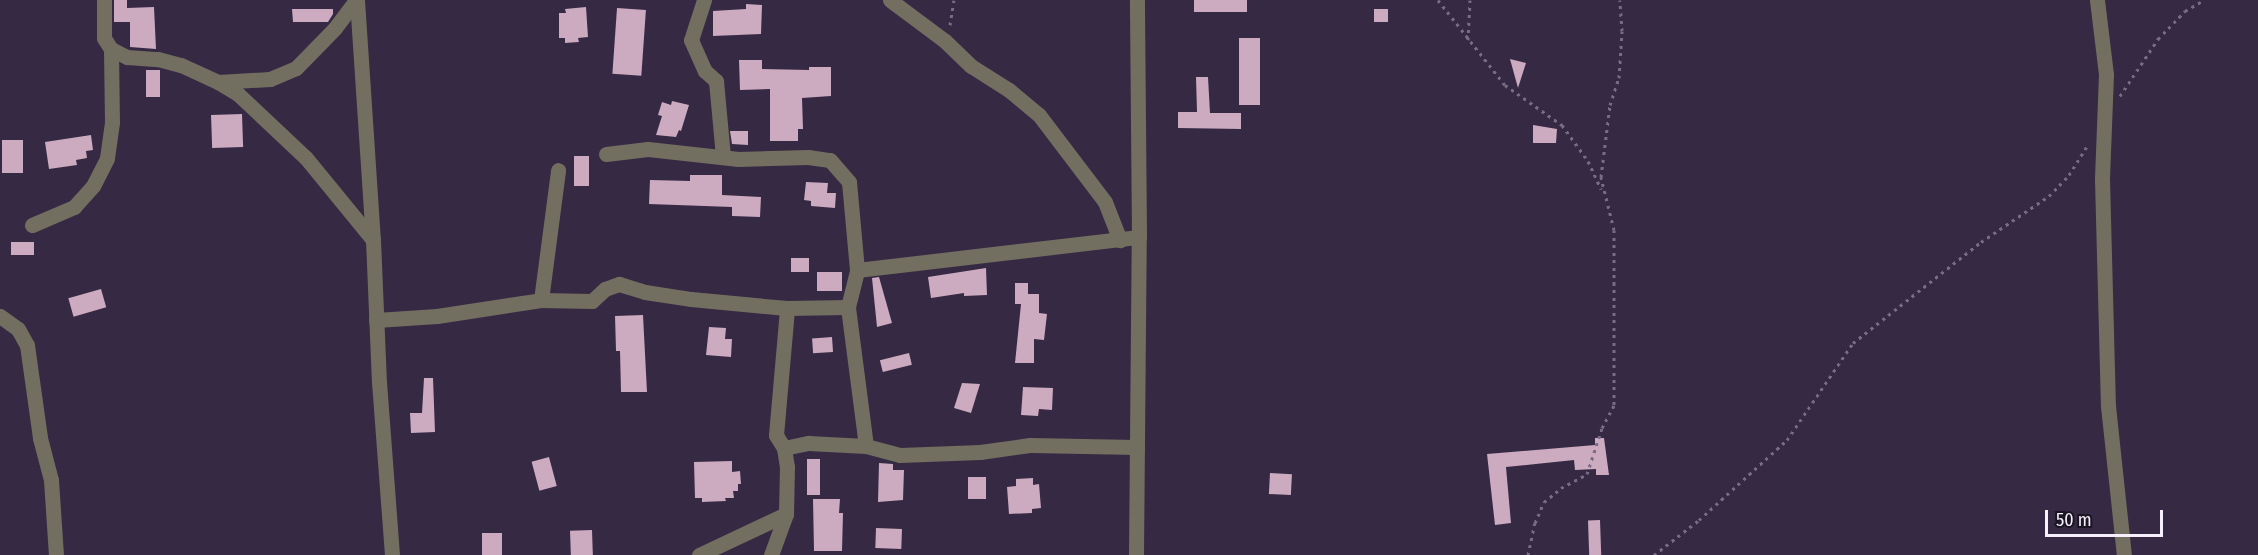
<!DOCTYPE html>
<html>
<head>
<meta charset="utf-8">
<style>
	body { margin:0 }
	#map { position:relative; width:2258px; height:555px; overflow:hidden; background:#362944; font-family:"Fira Sans Condensed",sans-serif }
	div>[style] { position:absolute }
	.building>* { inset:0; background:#ccaabf; transform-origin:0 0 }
	.path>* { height:3px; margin-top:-1.5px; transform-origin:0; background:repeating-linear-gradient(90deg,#786d84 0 3px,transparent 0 7.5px) }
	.street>* { height:15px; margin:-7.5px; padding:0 7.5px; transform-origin:7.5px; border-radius:7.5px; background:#726f60 }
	span { translate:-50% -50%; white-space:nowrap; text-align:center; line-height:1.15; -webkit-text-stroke:6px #1b1521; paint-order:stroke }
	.scale { position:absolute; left:2045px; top:510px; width:118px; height:27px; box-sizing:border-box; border:3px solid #f6f0fe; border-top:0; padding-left:8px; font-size:18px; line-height:21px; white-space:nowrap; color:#f6f0fe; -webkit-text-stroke:4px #1b1521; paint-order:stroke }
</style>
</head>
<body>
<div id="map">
	<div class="building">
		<i style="clip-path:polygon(114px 0,127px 0,127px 8px,154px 7px,156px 49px,130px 47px,130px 22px,114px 22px)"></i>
		<i style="left:1194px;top:0;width:53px;height:12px"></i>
		<i style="clip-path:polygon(746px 4px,762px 5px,761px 34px,713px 36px,713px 11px,746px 9px)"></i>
		<i style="clip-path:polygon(586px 7px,588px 37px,578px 38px,579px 42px,565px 43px,565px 38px,559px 38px,559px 13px,566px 13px,565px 9px)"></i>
		<i style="left:617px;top:8px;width:29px;height:66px;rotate:4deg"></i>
		<i style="clip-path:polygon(292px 9px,333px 9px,333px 14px,328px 22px,293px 22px)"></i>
		<i style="left:1374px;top:9px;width:14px;height:13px"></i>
		<i style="left:1239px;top:38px;width:21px;height:67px"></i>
		<i style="clip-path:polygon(1510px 59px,1526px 63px,1518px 88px)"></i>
		<i style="clip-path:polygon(739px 60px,762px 60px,762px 69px,809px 70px,809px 67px,831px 67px,831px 96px,802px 98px,803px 129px,798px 129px,798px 141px,770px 141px,770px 89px,740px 90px)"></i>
		<i style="left:146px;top:70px;width:14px;height:27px"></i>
		<i style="clip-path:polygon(1196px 77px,1208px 77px,1210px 113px,1241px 113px,1241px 129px,1178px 128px,1178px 112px,1197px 112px)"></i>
		<i style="clip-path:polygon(672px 101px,689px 105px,681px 131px,679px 130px,676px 137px,656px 135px,662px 116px,658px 115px,662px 102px,671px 105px)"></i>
		<i style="left:242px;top:114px;width:33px;height:31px;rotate:88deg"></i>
		<i style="clip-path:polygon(1533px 125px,1557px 129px,1556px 143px,1533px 143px)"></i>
		<i style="clip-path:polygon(730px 131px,748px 131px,748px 145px,732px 144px)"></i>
		<i style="clip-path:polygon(91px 135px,93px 150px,86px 151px,87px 158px,76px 160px,77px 165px,49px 169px,45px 142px)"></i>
		<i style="left:2px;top:140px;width:21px;height:33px"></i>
		<i style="left:574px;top:156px;width:15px;height:30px"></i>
		<i style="clip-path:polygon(690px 175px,722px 175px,722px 195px,761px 197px,760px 217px,732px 216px,732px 207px,649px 204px,650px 180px,690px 181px)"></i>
		<i style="clip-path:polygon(806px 182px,828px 183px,827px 193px,836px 193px,835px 208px,811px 206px,811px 201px,804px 200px)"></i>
		<i style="left:11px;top:242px;width:23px;height:13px"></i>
		<i style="left:791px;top:258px;width:18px;height:14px"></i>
		<i style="clip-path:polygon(986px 268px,987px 295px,964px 296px,964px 293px,931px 298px,928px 277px)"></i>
		<i style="left:842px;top:272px;width:19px;height:25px;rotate:90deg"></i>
		<i style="clip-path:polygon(879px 277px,892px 323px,877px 327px,872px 278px)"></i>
		<i style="clip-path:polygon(1015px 283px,1028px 283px,1028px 294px,1039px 294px,1039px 313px,1047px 314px,1044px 340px,1034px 339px,1034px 363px,1015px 363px,1021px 304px,1015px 304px)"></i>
		<i style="left:101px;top:289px;width:19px;height:34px;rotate:74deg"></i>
		<i style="clip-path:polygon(643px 315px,647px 392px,621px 392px,620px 351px,616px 351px,615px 316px)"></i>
		<i style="clip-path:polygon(709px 327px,726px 328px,725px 339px,732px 339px,731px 357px,706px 355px)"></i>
		<i style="left:832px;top:337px;width:15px;height:20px;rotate:86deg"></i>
		<i style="left:909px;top:353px;width:12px;height:30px;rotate:76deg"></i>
		<i style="clip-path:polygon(424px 378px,433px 378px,435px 432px,411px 433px,410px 413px,422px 413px)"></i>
		<i style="clip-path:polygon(962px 383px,980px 384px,971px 413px,954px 408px)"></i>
		<i style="clip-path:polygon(1023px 387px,1053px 388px,1052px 410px,1039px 409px,1038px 416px,1021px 415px)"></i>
		<i style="clip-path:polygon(1595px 438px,1604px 438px,1609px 475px,1596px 475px,1596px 469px,1575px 470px,1574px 460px,1506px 467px,1511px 523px,1495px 525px,1487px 454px,1595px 445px)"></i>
		<i style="left:549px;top:457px;width:30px;height:18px;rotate:75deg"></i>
		<i style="left:807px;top:459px;width:13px;height:36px"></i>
		<i style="clip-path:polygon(732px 461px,732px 472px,740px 471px,741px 484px,738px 484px,738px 491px,733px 491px,734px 498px,725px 498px,726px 501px,702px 502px,702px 498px,695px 498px,694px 462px)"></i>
		<i style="clip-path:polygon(879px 463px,893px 464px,893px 470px,904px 470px,903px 500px,878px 502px)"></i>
		<i style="left:1270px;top:473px;width:22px;height:21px;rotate:3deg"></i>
		<i style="left:968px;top:477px;width:18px;height:22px"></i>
		<i style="clip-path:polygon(1033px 478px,1033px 485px,1039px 484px,1041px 508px,1032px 509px,1032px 513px,1009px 514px,1007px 487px,1016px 486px,1016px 479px)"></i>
		<i style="clip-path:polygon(813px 499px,840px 499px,839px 513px,843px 513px,842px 551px,814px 551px)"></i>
		<i style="left:1600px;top:520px;width:35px;height:12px;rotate:88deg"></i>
		<i style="left:876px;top:528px;width:26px;height:20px;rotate:2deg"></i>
		<i style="left:592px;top:530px;width:25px;height:22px;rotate:88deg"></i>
		<i style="left:482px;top:533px;width:20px;height:22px"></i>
	</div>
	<div class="path">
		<i style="left:1438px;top:0;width:108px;rotate:51.8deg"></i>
		<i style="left:1505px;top:85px;width:70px;rotate:35.1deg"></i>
		<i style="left:1562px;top:125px;width:44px;rotate:54.2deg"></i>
		<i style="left:1588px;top:161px;width:31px;rotate:65deg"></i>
		<i style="left:950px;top:25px;width:25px;rotate:-81deg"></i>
		<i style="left:1468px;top:40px;width:40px;rotate:-87.1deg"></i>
		<i style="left:2120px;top:96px;width:69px;rotate:-56.3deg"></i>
		<i style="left:2158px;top:39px;width:39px;rotate:-46deg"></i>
		<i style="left:2185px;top:11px;width:22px;rotate:-30deg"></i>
		<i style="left:1528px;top:555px;width:33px;rotate:-78deg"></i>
		<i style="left:1535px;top:523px;width:23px;rotate:-67deg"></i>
		<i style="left:1544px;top:502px;width:22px;rotate:-39deg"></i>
		<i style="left:1561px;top:488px;width:30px;rotate:-28deg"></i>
		<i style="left:1587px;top:474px;width:48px;rotate:-71.9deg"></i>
		<i style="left:1602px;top:428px;width:26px;rotate:-62deg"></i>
		<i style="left:1614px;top:405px;width:175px;rotate:-90deg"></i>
		<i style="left:1614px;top:230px;width:55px;rotate:-103.8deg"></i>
		<i style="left:1601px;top:177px;width:73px;rotate:-82.9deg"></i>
		<i style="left:1610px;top:105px;width:28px;rotate:-72deg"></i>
		<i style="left:1619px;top:78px;width:47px;rotate:-86.3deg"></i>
		<i style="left:1622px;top:31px;width:31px;rotate:-94deg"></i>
		<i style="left:1654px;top:555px;width:57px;rotate:-37.9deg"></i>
		<i style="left:1699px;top:520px;width:119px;rotate:-42.3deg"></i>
		<i style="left:1787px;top:440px;width:117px;rotate:-55.8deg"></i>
		<i style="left:1853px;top:343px;width:163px;rotate:-38.3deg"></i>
		<i style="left:1981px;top:242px;width:82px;rotate:-34.1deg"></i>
		<i style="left:2049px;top:196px;width:29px;rotate:-46deg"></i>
		<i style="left:2069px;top:175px;width:36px;rotate:-58deg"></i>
	</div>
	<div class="street">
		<i style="left:104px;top:0;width:38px;rotate:90deg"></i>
		<i style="left:104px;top:38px;width:13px;rotate:58deg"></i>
		<i style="left:111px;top:49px;width:18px;rotate:27deg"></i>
		<i style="left:127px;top:57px;width:31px;rotate:4deg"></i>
		<i style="left:158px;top:59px;width:24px;rotate:15deg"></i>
		<i style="left:181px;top:65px;width:41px;rotate:24.7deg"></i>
		<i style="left:218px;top:82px;width:23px;rotate:31deg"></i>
		<i style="left:238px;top:94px;width:93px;rotate:43.3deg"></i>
		<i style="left:306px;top:158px;width:106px;rotate:50.7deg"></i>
		<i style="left:357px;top:0;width:241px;rotate:86.2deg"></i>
		<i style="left:373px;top:240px;width:142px;rotate:87.6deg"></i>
		<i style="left:379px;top:382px;width:173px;rotate:85.7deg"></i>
		<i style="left:704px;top:0;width:42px;rotate:108deg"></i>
		<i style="left:691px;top:40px;width:34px;rotate:66deg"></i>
		<i style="left:705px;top:71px;width:15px;rotate:42deg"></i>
		<i style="left:716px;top:81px;width:75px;rotate:84.7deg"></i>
		<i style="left:890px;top:0;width:69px;rotate:36.7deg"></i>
		<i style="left:945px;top:41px;width:36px;rotate:44deg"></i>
		<i style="left:971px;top:66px;width:45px;rotate:32.3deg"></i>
		<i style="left:1009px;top:90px;width:39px;rotate:40deg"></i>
		<i style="left:1039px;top:115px;width:109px;rotate:52.8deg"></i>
		<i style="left:1105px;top:202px;width:41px;rotate:68.5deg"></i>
		<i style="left:2097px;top:0;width:75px;rotate:83.1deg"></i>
		<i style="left:2106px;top:74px;width:105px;rotate:92.2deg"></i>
		<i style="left:2102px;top:179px;width:227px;rotate:88.5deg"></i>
		<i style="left:2108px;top:406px;width:150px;rotate:83.9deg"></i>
		<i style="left:218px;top:82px;width:52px;rotate:-3.3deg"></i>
		<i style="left:270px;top:79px;width:28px;rotate:-23deg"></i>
		<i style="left:296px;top:68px;width:56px;rotate:-45.7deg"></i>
		<i style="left:335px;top:28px;width:35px;rotate:-53deg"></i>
		<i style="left:606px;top:154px;width:42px;rotate:-6.8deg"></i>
		<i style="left:648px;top:149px;width:91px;rotate:6.3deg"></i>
		<i style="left:738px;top:159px;width:70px;rotate:-1.6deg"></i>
		<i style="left:808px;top:157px;width:22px;rotate:8deg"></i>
		<i style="left:830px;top:160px;width:29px;rotate:49deg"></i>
		<i style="left:849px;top:182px;width:88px;rotate:84.8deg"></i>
		<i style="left:32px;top:225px;width:46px;rotate:-23.2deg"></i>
		<i style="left:74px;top:207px;width:28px;rotate:-48deg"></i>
		<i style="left:93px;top:186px;width:31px;rotate:-63deg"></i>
		<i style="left:107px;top:158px;width:36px;rotate:-82deg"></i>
		<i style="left:112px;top:122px;width:73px;rotate:-90.8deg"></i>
		<i style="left:541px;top:300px;width:51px;rotate:1.1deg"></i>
		<i style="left:592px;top:301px;width:18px;rotate:-43deg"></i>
		<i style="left:605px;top:289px;width:15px;rotate:-20deg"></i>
		<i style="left:619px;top:284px;width:27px;rotate:17deg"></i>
		<i style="left:645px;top:292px;width:47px;rotate:8.7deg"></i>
		<i style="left:691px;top:299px;width:96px;rotate:5.4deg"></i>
		<i style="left:787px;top:308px;width:61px;rotate:-0.9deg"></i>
		<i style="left:0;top:316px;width:22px;rotate:36deg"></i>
		<i style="left:18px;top:329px;width:18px;rotate:61deg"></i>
		<i style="left:27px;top:345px;width:94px;rotate:82deg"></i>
		<i style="left:40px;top:438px;width:43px;rotate:75.3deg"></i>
		<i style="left:51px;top:480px;width:75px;rotate:86.2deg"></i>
		<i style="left:376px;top:320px;width:61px;rotate:-3.8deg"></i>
		<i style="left:437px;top:316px;width:105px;rotate:-8.7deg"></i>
		<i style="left:541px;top:300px;width:131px;rotate:-82.5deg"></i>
		<i style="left:866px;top:446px;width:140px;rotate:-97.4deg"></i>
		<i style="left:848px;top:307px;width:38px;rotate:-76deg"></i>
		<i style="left:857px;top:270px;width:284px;rotate:-6.7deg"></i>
		<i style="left:784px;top:448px;width:25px;rotate:-12deg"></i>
		<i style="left:808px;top:443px;width:58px;rotate:3deg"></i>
		<i style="left:866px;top:446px;width:35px;rotate:15deg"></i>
		<i style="left:900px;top:455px;width:80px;rotate:-2.1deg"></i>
		<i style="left:980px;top:452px;width:50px;rotate:-8deg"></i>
		<i style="left:1030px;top:445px;width:107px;rotate:1.1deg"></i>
		<i style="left:699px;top:555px;width:96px;rotate:-25.2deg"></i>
		<i style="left:771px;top:555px;width:44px;rotate:-69.9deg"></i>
		<i style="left:786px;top:514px;width:47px;rotate:-88.8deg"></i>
		<i style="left:787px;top:467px;width:19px;rotate:-99deg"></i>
		<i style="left:784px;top:448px;width:15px;rotate:-122deg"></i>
		<i style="left:776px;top:435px;width:127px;rotate:-85deg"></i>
		<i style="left:1136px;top:555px;width:318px;rotate:-89.5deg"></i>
		<i style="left:1139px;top:237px;width:237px;rotate:-90.5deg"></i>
	</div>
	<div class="scale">50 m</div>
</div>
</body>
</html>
